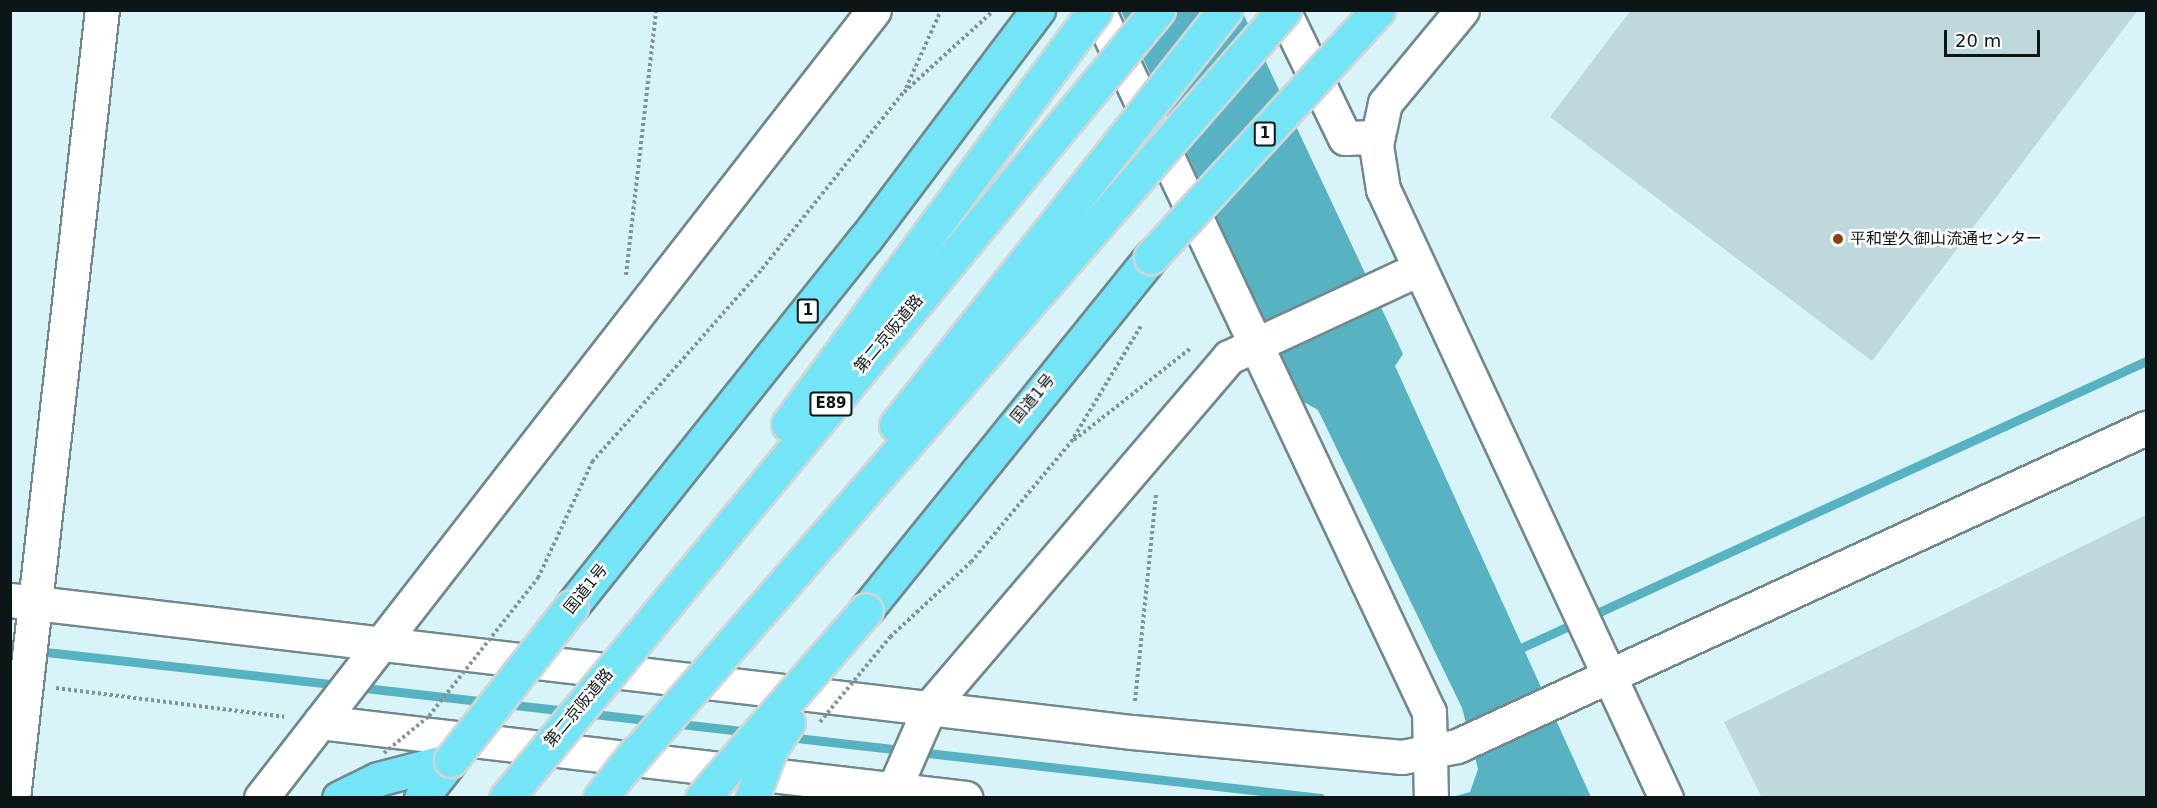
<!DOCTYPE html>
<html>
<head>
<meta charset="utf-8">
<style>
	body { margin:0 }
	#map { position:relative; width:2157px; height:808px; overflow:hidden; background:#d9f4f9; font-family:"DejaVu Sans","Noto Sans JP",sans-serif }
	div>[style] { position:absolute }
	.water>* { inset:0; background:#57b3c2 }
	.stream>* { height:9px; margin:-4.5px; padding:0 4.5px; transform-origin:4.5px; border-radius:4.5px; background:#57b3c2 }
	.building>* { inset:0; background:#bed8dc }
	.path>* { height:4px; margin-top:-2px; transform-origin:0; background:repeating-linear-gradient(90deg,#809396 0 3px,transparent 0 6px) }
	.roads { filter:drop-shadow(2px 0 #71898e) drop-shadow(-2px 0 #71898e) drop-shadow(0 2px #71898e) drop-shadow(0 -2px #71898e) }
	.minor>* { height:33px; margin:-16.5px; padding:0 16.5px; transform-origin:16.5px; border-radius:16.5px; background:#fff }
	.highway>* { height:33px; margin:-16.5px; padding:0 16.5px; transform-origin:16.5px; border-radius:16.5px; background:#73e5f7 }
	.path-bridge>* { height:4px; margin-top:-2px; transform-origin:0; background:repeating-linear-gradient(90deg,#809396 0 3px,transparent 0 6px) }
	.bridges { filter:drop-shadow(2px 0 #d3d5d5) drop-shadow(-2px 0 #d3d5d5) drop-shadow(0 2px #d3d5d5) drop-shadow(0 -2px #d3d5d5) }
	.highway-bridge>* { height:33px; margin:-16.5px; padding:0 16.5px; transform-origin:16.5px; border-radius:16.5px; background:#73e5f7 }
	.dots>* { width:16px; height:16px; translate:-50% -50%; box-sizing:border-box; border:3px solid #fff; border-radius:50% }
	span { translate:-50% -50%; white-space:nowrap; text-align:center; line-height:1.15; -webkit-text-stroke:5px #fff; paint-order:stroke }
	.shield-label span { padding:2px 4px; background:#fff; border:2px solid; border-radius:4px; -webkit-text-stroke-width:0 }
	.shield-label { font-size:15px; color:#0c1617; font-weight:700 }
	.poi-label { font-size:16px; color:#0c1617 }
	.left { translate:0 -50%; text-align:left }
	.street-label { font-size:16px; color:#0c1617 }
	.frame { position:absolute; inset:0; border:12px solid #0c1617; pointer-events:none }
	.scale { position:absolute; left:1944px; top:30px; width:96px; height:27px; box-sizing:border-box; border:3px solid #0c1617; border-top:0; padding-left:8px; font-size:18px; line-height:21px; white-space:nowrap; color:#0c1617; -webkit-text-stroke:4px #fff; paint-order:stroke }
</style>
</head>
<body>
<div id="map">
	<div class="water">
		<i style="clip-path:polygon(1121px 11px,1242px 11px,1403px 354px,1395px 366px,1591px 797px,1452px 797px,1470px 792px,1478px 769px,1462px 708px,1318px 410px,1302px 401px)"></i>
	</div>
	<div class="stream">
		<i style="left:10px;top:648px;width:331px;rotate:6.4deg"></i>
		<i style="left:1512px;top:652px;width:698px;rotate:-24.65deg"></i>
		<i style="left:356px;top:687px;width:133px;rotate:6.5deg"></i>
		<i style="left:505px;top:704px;width:63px;rotate:6.3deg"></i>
		<i style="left:585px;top:713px;width:70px;rotate:6.5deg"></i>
		<i style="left:672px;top:723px;width:79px;rotate:6.6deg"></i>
		<i style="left:788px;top:737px;width:536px;rotate:6.53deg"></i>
	</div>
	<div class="building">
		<i style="clip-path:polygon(1631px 10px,2138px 10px,1872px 361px,1550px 117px)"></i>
		<i style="clip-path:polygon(2146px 515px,2146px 798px,1762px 798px,1724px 722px)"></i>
	</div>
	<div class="path">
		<i style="left:906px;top:88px;width:85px;rotate:-65.8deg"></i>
		<i style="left:626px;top:275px;width:267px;rotate:-83.5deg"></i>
		<i style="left:1074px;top:440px;width:149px;rotate:-38.2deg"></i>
		<i style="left:538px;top:578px;width:128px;rotate:-65deg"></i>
		<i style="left:592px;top:462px;width:257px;rotate:-48.6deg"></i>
		<i style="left:762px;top:269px;width:227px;rotate:-51.3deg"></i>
		<i style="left:904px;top:92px;width:119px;rotate:-42.3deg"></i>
		<i style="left:890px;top:637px;width:110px;rotate:-42.8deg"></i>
		<i style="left:971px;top:562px;width:156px;rotate:-50.2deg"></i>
		<i style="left:1071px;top:442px;width:135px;rotate:-58.9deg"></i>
		<i style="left:56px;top:688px;width:230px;rotate:7.2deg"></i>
		<i style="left:1135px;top:701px;width:209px;rotate:-84.2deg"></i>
	</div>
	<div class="roads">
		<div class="minor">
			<i style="left:1098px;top:10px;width:776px;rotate:64.76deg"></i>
			<i style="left:1429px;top:712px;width:86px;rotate:88.7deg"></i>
			<i style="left:1283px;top:10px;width:142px;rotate:64.2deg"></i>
			<i style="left:1345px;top:138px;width:32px;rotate:-2deg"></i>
			<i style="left:1462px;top:10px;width:121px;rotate:129.6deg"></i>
			<i style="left:1385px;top:103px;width:43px;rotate:102.1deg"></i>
			<i style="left:1376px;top:145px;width:45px;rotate:81deg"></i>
			<i style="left:1383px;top:189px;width:672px;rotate:65.08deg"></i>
			<i style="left:10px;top:600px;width:1130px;rotate:6.71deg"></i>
			<i style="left:1132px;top:732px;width:271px;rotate:5.3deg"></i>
			<i style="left:1402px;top:757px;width:56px;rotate:-11.3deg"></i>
			<i style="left:1457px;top:746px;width:759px;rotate:-24.78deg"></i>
			<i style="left:320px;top:722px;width:650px;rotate:6.71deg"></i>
			<i style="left:13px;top:798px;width:793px;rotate:-83.56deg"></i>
			<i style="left:261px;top:798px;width:998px;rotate:-52.12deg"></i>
			<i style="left:890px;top:798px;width:99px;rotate:-66.3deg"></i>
			<i style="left:930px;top:707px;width:460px;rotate:-49.5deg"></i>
			<i style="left:1229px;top:357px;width:209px;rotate:-24.9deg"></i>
		</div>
		<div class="highway">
			<i style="left:571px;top:607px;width:472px;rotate:-51.4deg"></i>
			<i style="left:866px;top:238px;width:286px;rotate:-53deg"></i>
			<i style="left:866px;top:610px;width:454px;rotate:-51.1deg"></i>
			<i style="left:339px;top:798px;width:43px;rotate:-26deg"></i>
			<i style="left:378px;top:779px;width:75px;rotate:-14.6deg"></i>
			<i style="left:421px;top:798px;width:48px;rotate:-51.7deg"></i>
		</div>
	</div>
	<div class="path-bridge">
		<i style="left:820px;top:722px;width:110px;rotate:-50.5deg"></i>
		<i style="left:384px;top:753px;width:58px;rotate:-39.4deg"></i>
		<i style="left:429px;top:716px;width:176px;rotate:-51.7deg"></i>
	</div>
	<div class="bridges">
		<div class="highway-bridge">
			<i style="left:1151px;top:257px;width:335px;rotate:-47.4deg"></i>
			<i style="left:788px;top:424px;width:515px;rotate:-53.44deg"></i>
			<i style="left:896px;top:425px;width:530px;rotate:-51.59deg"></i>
			<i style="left:451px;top:760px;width:194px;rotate:-51.9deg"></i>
			<i style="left:622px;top:770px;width:1008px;rotate:-48.94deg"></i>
			<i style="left:506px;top:798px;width:1023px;rotate:-50.4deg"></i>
			<i style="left:600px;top:798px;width:58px;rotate:-52deg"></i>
			<i style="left:702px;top:798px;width:249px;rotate:-48.9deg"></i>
			<i style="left:752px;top:798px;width:51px;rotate:-69.4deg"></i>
			<i style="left:770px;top:750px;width:33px;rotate:-57deg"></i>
		</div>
	</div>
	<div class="dots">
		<i style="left:1838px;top:239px;background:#844703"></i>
	</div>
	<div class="shield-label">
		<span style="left:1265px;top:134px">1</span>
		<span style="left:808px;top:311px">1</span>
		<span style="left:831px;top:404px">E89</span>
	</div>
	<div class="poi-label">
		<span class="left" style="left:1850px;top:239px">平和堂久御山流通センター</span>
	</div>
	<div class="street-label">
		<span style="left:889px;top:334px;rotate:-50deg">第二京阪道路</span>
		<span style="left:1033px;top:399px;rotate:-50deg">国道1号</span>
		<span style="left:586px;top:589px;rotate:-51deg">国道1号</span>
		<span style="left:579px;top:708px;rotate:-50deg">第二京阪道路</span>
	</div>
	<div class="frame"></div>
	<div class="scale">20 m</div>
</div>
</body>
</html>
